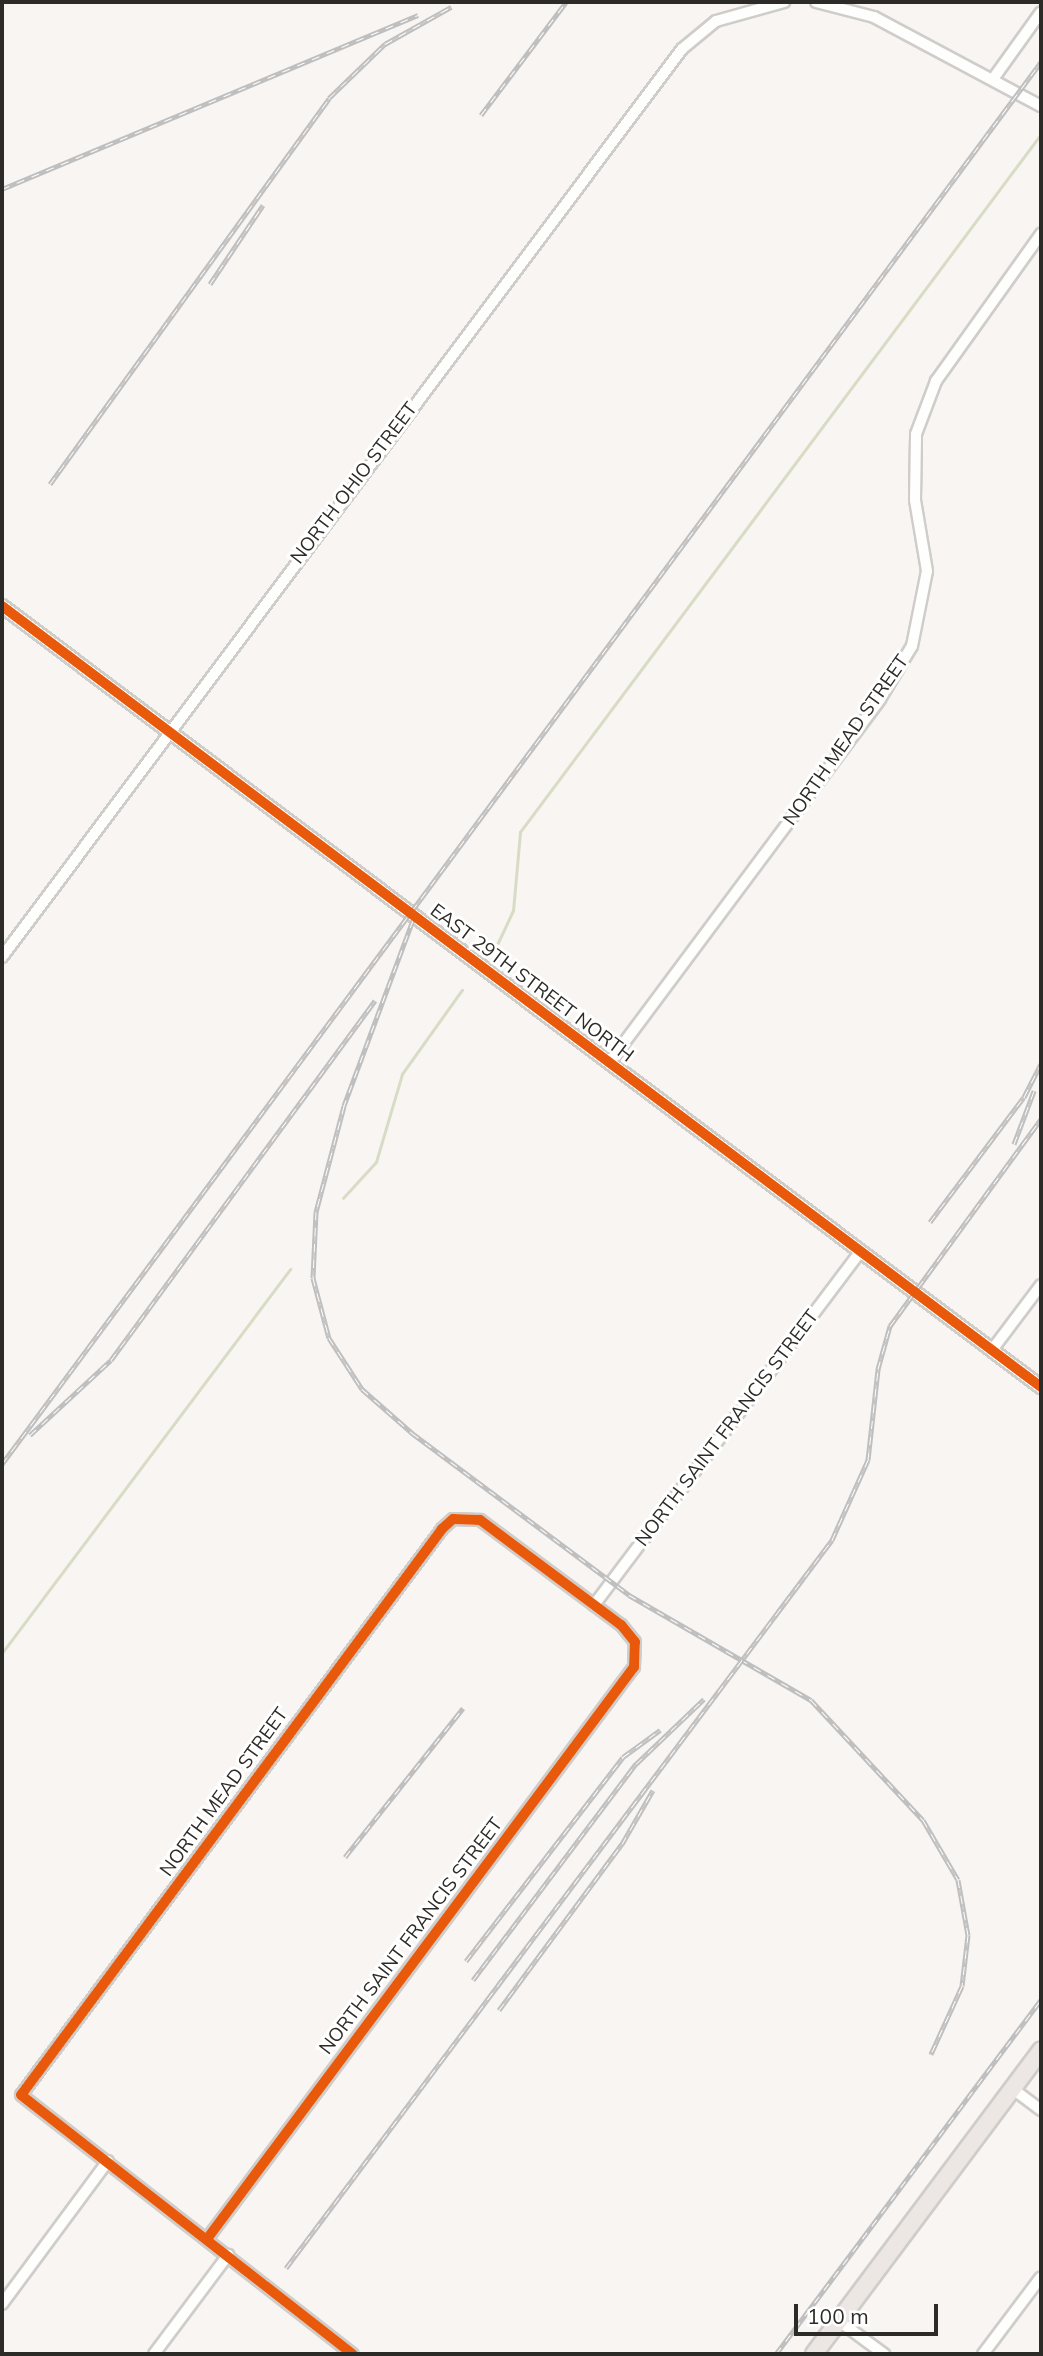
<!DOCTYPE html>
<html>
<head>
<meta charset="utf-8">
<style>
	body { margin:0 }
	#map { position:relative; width:1043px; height:2356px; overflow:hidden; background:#f8f5f2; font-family:Mulish,sans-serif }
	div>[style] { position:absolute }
	.stream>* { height:2.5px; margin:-1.25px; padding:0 1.25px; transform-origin:1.25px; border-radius:1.25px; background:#d8dcc5 }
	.roads { filter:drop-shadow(2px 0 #cfcdca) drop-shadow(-2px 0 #cfcdca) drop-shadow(0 2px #cfcdca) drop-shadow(0 -2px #cfcdca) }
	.minor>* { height:10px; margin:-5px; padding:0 5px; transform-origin:5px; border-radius:5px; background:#fefefd }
	.tertiary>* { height:12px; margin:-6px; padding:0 6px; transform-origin:6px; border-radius:6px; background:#fefefd }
	.primary>* { height:16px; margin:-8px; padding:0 8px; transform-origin:8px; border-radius:8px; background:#ede7e4 }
	.rail>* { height:5px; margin-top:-2.5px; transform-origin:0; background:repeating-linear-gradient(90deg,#fff 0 8px,#c0bfbf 0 16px); box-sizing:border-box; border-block:2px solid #c0bfbf }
	.cycleway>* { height:10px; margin:-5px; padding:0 5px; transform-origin:5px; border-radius:5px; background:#e8590c }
	span { translate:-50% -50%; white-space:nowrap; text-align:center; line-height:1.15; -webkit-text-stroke:6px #fff; paint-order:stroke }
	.street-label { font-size:19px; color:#2c2b28 }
	.frame { position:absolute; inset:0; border:4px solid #2c2b28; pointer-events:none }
	.scale { position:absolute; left:794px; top:2304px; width:144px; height:32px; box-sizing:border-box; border:4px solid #2c2b28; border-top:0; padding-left:9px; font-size:21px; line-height:24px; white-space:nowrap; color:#2c2b28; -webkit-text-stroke:5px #fff; paint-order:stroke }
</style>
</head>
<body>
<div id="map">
	<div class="stream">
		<i style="left:496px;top:947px;width:40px;rotate:-65deg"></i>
		<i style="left:513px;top:911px;width:79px;rotate:-84.9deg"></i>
		<i style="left:520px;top:832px;width:871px;rotate:-53.26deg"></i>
		<i style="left:343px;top:1198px;width:49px;rotate:-47.5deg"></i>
		<i style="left:376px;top:1162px;width:92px;rotate:-73.5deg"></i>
		<i style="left:402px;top:1074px;width:103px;rotate:-54.5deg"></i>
		<i style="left:2px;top:1653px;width:480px;rotate:-53.1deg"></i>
	</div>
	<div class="roads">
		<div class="minor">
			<i style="left:816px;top:2px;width:60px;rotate:14.5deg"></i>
			<i style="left:874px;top:17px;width:189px;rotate:28.1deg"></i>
			<i style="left:993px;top:79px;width:82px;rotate:-54.4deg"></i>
			<i style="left:2px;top:957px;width:1134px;rotate:-53.17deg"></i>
			<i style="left:682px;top:49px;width:44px;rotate:-39.5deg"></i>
			<i style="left:716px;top:21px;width:71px;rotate:-15.6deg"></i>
			<i style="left:609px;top:1063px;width:454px;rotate:-53.3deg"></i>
			<i style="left:880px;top:699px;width:62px;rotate:-58.9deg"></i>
			<i style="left:912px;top:646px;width:76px;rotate:-78.7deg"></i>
			<i style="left:927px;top:571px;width:72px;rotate:-99.6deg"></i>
			<i style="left:915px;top:500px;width:66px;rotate:-89.1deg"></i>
			<i style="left:916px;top:434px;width:57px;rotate:-69.3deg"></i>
			<i style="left:936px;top:381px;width:181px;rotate:-54.5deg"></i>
			<i style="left:992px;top:1350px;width:81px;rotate:-53deg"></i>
			<i style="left:594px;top:1605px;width:443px;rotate:-53deg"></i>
			<i style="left:1013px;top:2089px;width:35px;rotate:37deg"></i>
			<i style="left:207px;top:2239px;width:714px;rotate:-53.26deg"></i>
			<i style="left:634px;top:1667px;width:25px;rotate:-88deg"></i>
			<i style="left:635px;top:1642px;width:22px;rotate:-129deg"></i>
			<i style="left:621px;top:1625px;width:176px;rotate:-143.3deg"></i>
			<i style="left:480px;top:1520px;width:27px;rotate:-178deg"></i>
			<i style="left:453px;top:1519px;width:15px;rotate:138deg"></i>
			<i style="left:442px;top:1529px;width:705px;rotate:126.64deg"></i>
			<i style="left:21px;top:2095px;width:421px;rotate:38deg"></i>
			<i style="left:2px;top:2304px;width:178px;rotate:-53.5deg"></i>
			<i style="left:839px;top:2321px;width:56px;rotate:36.3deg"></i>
			<i style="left:154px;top:2354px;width:124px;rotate:-53.2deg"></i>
			<i style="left:983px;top:2354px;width:96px;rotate:-53deg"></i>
		</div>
		<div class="tertiary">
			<i style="left:2px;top:606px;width:1300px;rotate:36.93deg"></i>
		</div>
		<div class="primary">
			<i style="left:814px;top:2354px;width:379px;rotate:-53.2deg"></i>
		</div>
	</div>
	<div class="rail">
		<i style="left:481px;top:115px;width:141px;rotate:-53deg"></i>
		<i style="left:2px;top:189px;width:451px;rotate:-22.7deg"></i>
		<i style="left:210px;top:284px;width:95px;rotate:-56.1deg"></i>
		<i style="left:50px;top:484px;width:476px;rotate:-54.1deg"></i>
		<i style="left:329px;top:98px;width:78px;rotate:-44deg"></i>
		<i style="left:385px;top:44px;width:76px;rotate:-29.3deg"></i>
		<i style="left:413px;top:920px;width:198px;rotate:110.4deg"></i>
		<i style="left:344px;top:1106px;width:110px;rotate:104.8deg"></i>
		<i style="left:316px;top:1212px;width:66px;rotate:92.6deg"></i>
		<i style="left:313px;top:1278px;width:62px;rotate:75.1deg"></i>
		<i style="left:329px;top:1338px;width:61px;rotate:57.1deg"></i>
		<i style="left:362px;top:1389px;width:67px;rotate:41.3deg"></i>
		<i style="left:412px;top:1433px;width:271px;rotate:36.7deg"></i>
		<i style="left:629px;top:1595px;width:210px;rotate:30deg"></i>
		<i style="left:811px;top:1700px;width:164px;rotate:47deg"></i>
		<i style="left:923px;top:1820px;width:69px;rotate:59.7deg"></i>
		<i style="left:958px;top:1880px;width:56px;rotate:79.7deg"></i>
		<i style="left:968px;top:1935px;width:51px;rotate:96.7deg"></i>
		<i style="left:962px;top:1986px;width:75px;rotate:114.5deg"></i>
		<i style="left:1014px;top:1144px;width:57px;rotate:-69.3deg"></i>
		<i style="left:930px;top:1222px;width:156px;rotate:-53.1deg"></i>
		<i style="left:1024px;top:1097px;width:37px;rotate:-63deg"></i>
		<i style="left:30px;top:1435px;width:110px;rotate:-42.8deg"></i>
		<i style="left:111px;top:1360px;width:446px;rotate:-53.7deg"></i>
		<i style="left:2px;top:1464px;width:1745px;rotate:-53.46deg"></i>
		<i style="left:345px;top:1857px;width:190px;rotate:-51.6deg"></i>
		<i style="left:466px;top:1961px;width:257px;rotate:-52.4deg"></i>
		<i style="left:623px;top:1757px;width:46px;rotate:-36.1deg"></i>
		<i style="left:473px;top:1980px;width:271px;rotate:-53deg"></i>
		<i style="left:636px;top:1764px;width:94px;rotate:-43.7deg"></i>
		<i style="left:499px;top:2010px;width:207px;rotate:-53.5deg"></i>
		<i style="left:622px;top:1844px;width:62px;rotate:-60.1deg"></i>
		<i style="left:286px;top:2268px;width:910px;rotate:-53.13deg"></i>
		<i style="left:832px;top:1540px;width:88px;rotate:-65.8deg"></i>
		<i style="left:868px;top:1460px;width:92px;rotate:-83.7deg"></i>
		<i style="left:878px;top:1369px;width:45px;rotate:-74.4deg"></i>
		<i style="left:890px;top:1326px;width:256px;rotate:-53.9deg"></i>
		<i style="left:776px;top:2354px;width:442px;rotate:-53.2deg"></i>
	</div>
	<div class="cycleway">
		<i style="left:2px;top:606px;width:1300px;rotate:36.93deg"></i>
		<i style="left:207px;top:2239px;width:714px;rotate:-53.26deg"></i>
		<i style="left:634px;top:1667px;width:25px;rotate:-88deg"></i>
		<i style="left:635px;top:1642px;width:22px;rotate:-129deg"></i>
		<i style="left:621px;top:1625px;width:176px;rotate:-143.3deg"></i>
		<i style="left:480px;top:1520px;width:27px;rotate:-178deg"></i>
		<i style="left:453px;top:1519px;width:15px;rotate:138deg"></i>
		<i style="left:442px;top:1529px;width:705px;rotate:126.64deg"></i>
		<i style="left:21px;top:2095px;width:421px;rotate:38deg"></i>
	</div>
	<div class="street-label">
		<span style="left:354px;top:483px;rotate:-53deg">NORTH OHIO STREET</span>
		<span style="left:846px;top:740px;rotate:-55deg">NORTH MEAD STREET</span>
		<span style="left:532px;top:983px;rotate:37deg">EAST 29TH STREET NORTH</span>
		<span style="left:727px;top:1428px;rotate:-53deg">NORTH SAINT FRANCIS STREET</span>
		<span style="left:224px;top:1792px;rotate:-54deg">NORTH MEAD STREET</span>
		<span style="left:411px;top:1936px;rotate:-53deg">NORTH SAINT FRANCIS STREET</span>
	</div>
	<div class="frame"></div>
	<div class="scale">100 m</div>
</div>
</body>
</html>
